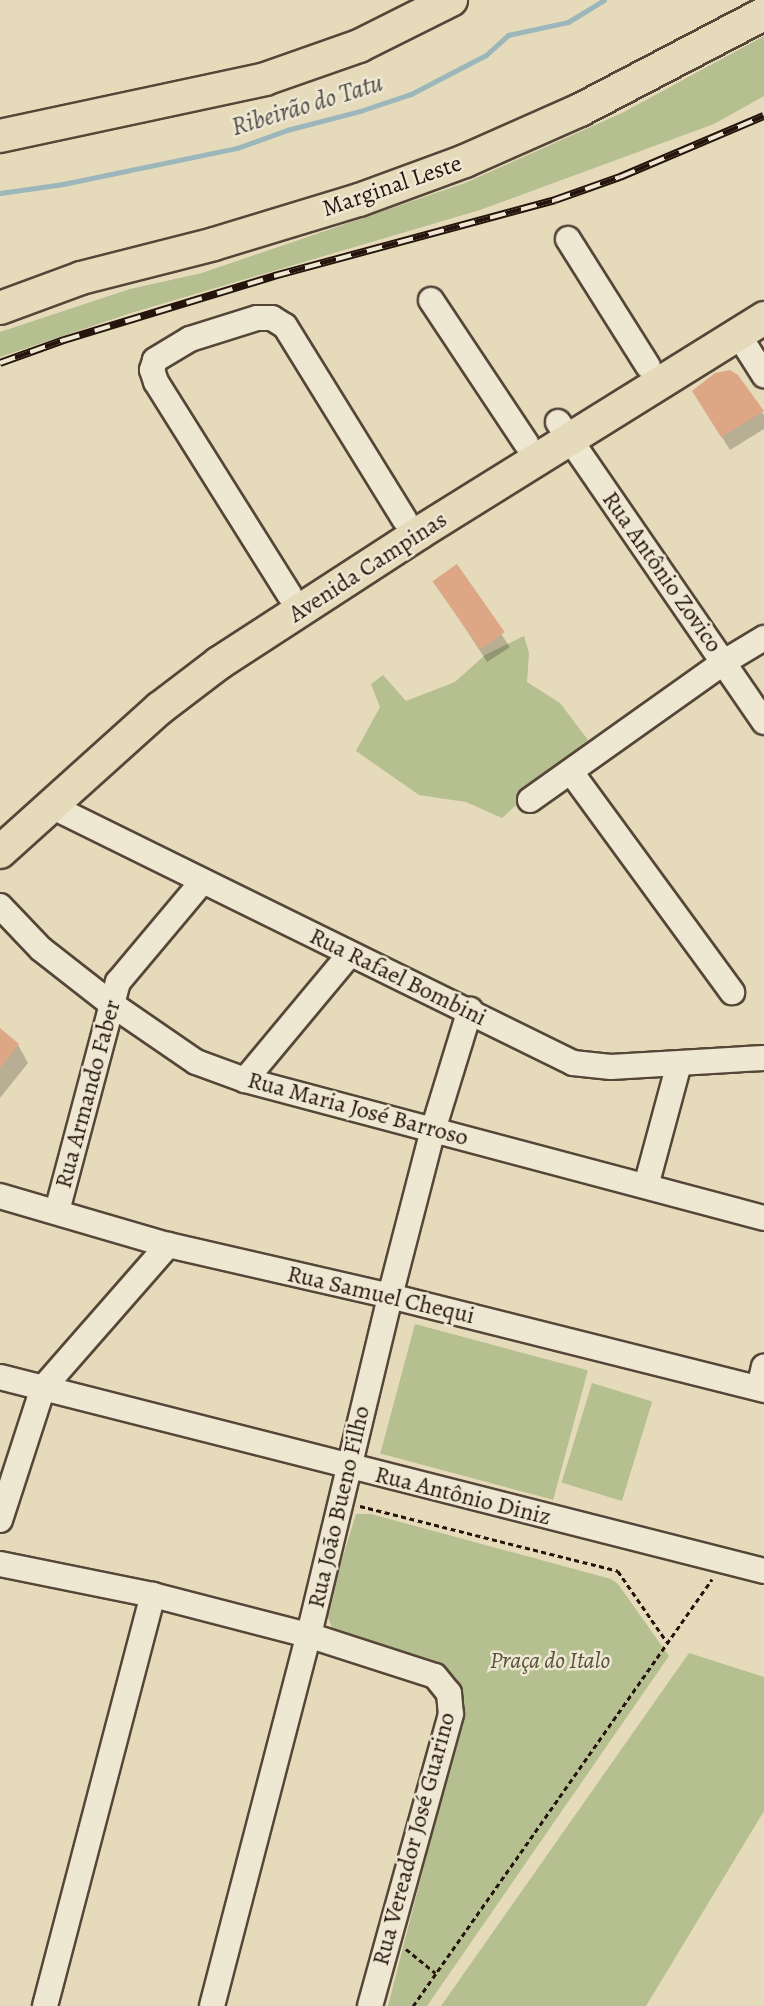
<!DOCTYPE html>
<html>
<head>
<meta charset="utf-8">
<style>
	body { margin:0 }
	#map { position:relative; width:764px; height:2006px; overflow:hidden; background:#e5daba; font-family:Alegreya,serif }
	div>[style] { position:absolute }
	.green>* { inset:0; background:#b5bf8f; transform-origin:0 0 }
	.shadow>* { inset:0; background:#0003; transform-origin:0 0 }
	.stream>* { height:5px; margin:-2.5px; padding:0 2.5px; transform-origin:2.5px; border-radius:2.5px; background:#9cb7bc }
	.building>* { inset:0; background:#dda785; transform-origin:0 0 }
	.path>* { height:2.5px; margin-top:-1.25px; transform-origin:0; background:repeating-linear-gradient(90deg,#25140c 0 5px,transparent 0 8.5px) }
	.roads { filter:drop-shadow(2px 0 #554638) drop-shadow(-2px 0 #554638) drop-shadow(0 2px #554638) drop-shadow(0 -2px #554638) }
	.minor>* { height:24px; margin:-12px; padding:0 12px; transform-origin:12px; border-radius:12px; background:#eee7d2 }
	.major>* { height:32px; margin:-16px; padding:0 16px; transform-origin:16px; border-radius:16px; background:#e5daba }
	.rail>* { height:8px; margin-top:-4px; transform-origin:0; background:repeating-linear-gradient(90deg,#eee7d2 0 16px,#25140c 0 32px); box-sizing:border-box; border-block:2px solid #25140c }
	span { translate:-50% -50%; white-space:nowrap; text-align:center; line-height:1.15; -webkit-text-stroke:5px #eee7d2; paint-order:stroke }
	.street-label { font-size:24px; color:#25140c }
	.park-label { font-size:24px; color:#57503a; font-style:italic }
	.water-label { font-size:26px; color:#4f4d4a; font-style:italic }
</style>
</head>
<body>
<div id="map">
	<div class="green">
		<i style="clip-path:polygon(764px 36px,764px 96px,714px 124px,480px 210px,131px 313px,0 357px,0 332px,130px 289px,202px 273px,465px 183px,622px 113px)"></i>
		<i style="clip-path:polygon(524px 636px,529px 653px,527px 682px,560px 703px,588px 740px,502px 818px,466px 802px,419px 795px,356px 751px,380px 707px,371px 684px,383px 675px,406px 701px,455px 682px,485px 655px)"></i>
		<i style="left:415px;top:1324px;width:179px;height:134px;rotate:15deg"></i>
		<i style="left:592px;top:1383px;width:63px;height:104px;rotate:17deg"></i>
		<i style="clip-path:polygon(356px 1514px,371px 1514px,611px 1579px,618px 1584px,669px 1656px,427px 2006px,388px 2006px,463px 1713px,460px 1690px,450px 1672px,430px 1662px,345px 1636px,332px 1628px,326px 1612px)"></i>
		<i style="clip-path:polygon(689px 1653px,764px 1677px,764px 1811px,646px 2006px,441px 2006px)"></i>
	</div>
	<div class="shadow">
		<i style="clip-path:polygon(737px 377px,764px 415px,764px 429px,730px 450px,702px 405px)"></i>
		<i style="left:457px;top:566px;width:97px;height:27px;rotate:57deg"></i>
		<i style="clip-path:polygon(0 1030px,18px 1045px,28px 1063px,0 1098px)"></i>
	</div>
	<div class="stream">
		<i style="left:0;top:193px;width:64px;rotate:-8.1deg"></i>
		<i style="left:63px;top:184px;width:178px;rotate:-11.7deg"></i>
		<i style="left:237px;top:148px;width:53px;rotate:-19.8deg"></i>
		<i style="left:287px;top:130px;width:75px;rotate:-14.6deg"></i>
		<i style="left:360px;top:111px;width:54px;rotate:-18.4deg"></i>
		<i style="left:411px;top:94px;width:85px;rotate:-27.5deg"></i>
		<i style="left:486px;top:55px;width:30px;rotate:-42deg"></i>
		<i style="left:508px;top:35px;width:61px;rotate:-12.2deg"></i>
		<i style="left:568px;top:22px;width:42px;rotate:-31.4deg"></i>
	</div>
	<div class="building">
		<i style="clip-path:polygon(730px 370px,738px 375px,764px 411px,721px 437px,692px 391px,715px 373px)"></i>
		<i style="left:457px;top:564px;width:83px;height:30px;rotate:55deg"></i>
		<i style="clip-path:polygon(0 1028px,19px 1044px,0 1068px)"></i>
	</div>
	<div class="path">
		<i style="left:360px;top:1506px;width:266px;rotate:14.1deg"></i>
		<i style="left:618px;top:1571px;width:86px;rotate:55.4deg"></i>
		<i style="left:406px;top:1949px;width:38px;rotate:39deg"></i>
		<i style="left:413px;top:2006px;width:521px;rotate:-55deg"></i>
	</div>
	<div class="roads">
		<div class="minor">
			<i style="left:568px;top:239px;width:150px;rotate:57.8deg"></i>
			<i style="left:431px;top:300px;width:172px;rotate:56.4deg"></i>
			<i style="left:738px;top:334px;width:49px;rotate:57.6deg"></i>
			<i style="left:558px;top:422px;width:364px;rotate:55.5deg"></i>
			<i style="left:289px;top:594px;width:250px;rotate:-122.1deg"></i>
			<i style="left:156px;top:382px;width:13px;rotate:-108deg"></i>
			<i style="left:152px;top:370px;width:10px;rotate:-73deg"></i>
			<i style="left:155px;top:360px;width:41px;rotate:-31deg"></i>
			<i style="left:190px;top:339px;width:70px;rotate:-17.4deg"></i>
			<i style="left:257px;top:318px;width:15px"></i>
			<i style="left:272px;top:318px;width:15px;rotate:32deg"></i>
			<i style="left:285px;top:326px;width:227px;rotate:58.3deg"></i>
			<i style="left:571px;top:772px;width:273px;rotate:53.8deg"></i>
			<i style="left:530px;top:800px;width:238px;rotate:-35.4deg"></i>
			<i style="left:724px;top:662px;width:47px;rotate:-31deg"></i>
			<i style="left:51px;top:806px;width:582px;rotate:26.21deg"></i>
			<i style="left:573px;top:1063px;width:38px;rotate:6deg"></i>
			<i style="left:611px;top:1067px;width:153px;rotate:-3.4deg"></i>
			<i style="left:0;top:906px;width:59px;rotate:46.4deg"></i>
			<i style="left:41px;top:949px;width:88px;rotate:38deg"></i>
			<i style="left:110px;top:1003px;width:104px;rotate:34.5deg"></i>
			<i style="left:196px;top:1062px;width:52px;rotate:20.2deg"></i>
			<i style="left:245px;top:1080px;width:537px;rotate:14.89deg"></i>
			<i style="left:245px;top:1080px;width:164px;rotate:-50.2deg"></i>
			<i style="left:646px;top:1186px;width:126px;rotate:-74.9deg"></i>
			<i style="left:0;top:1196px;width:175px;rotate:16.3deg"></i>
			<i style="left:168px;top:1245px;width:228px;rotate:12.9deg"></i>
			<i style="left:390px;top:1296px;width:386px;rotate:14.1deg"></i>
			<i style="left:57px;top:1211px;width:237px;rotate:-75.1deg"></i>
			<i style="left:118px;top:982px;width:131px;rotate:-50deg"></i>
			<i style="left:0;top:1377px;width:788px;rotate:14.25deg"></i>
			<i style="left:759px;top:1388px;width:22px;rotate:-77deg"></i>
			<i style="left:0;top:1520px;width:139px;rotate:-72deg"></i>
			<i style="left:43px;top:1388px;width:190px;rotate:-48.8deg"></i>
			<i style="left:0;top:1564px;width:156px;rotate:11.5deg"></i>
			<i style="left:153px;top:1595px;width:160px;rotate:14.5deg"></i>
			<i style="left:308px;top:1635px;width:133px;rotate:17.9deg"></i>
			<i style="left:435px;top:1676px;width:22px;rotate:51deg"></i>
			<i style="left:449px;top:1693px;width:21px;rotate:85deg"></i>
			<i style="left:451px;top:1714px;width:303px;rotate:105.5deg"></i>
			<i style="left:45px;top:2006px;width:425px;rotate:-75.3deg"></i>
			<i style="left:212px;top:2006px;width:393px;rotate:-75.4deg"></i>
			<i style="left:311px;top:1626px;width:339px;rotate:-76.5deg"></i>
			<i style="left:390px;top:1296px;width:171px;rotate:-75.5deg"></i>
			<i style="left:433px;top:1130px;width:126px;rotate:-72.9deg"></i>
		</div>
		<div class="major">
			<i style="left:0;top:136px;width:271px;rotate:-12.1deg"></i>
			<i style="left:265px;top:79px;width:100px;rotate:-19.3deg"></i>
			<i style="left:359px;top:46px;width:103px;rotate:-26.6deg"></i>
			<i style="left:0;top:308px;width:86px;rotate:-20.3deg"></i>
			<i style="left:81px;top:278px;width:137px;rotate:-14.3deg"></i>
			<i style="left:214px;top:244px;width:152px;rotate:-16.9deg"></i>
			<i style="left:359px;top:200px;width:113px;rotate:-20.2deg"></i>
			<i style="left:465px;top:161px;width:126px;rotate:-23.9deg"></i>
			<i style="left:580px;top:110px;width:208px;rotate:-27.6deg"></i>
			<i style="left:0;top:852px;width:215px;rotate:-42deg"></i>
			<i style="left:160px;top:708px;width:74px;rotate:-37.3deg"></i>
			<i style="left:219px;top:663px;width:239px;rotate:-33deg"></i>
			<i style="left:419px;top:533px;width:407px;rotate:-31.9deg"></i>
		</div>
	</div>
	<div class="rail">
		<i style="left:0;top:363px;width:68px;rotate:-19.8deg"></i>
		<i style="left:64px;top:340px;width:220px;rotate:-16.9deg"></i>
		<i style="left:274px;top:276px;width:291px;rotate:-15.1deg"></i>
		<i style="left:555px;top:200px;width:69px;rotate:-19.5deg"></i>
		<i style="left:620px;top:177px;width:156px;rotate:-23deg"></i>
	</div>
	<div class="street-label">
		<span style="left:392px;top:186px;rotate:-19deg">Marginal Leste</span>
		<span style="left:368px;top:567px;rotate:-33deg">Avenida Campinas</span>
		<span style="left:662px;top:572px;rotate:55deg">Rua Antônio Zovico</span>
		<span style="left:398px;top:977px;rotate:26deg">Rua Rafael Bombini</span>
		<span style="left:88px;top:1094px;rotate:-75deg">Rua Armando Faber</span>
		<span style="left:358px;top:1109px;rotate:15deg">Rua Maria José Barroso</span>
		<span style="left:381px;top:1295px;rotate:13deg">Rua Samuel Chequi</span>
		<span style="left:463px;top:1496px;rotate:14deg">Rua Antônio Diniz</span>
		<span style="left:339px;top:1507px;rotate:-77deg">Rua João Bueno Filho</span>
		<span style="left:414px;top:1839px;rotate:-75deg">Rua Vereador José Guarino</span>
	</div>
	<div class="park-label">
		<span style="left:550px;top:1661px">Praça do Italo</span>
	</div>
	<div class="water-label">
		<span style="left:307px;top:105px;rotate:-17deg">Ribeirão do Tatu</span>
	</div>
</div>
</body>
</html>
